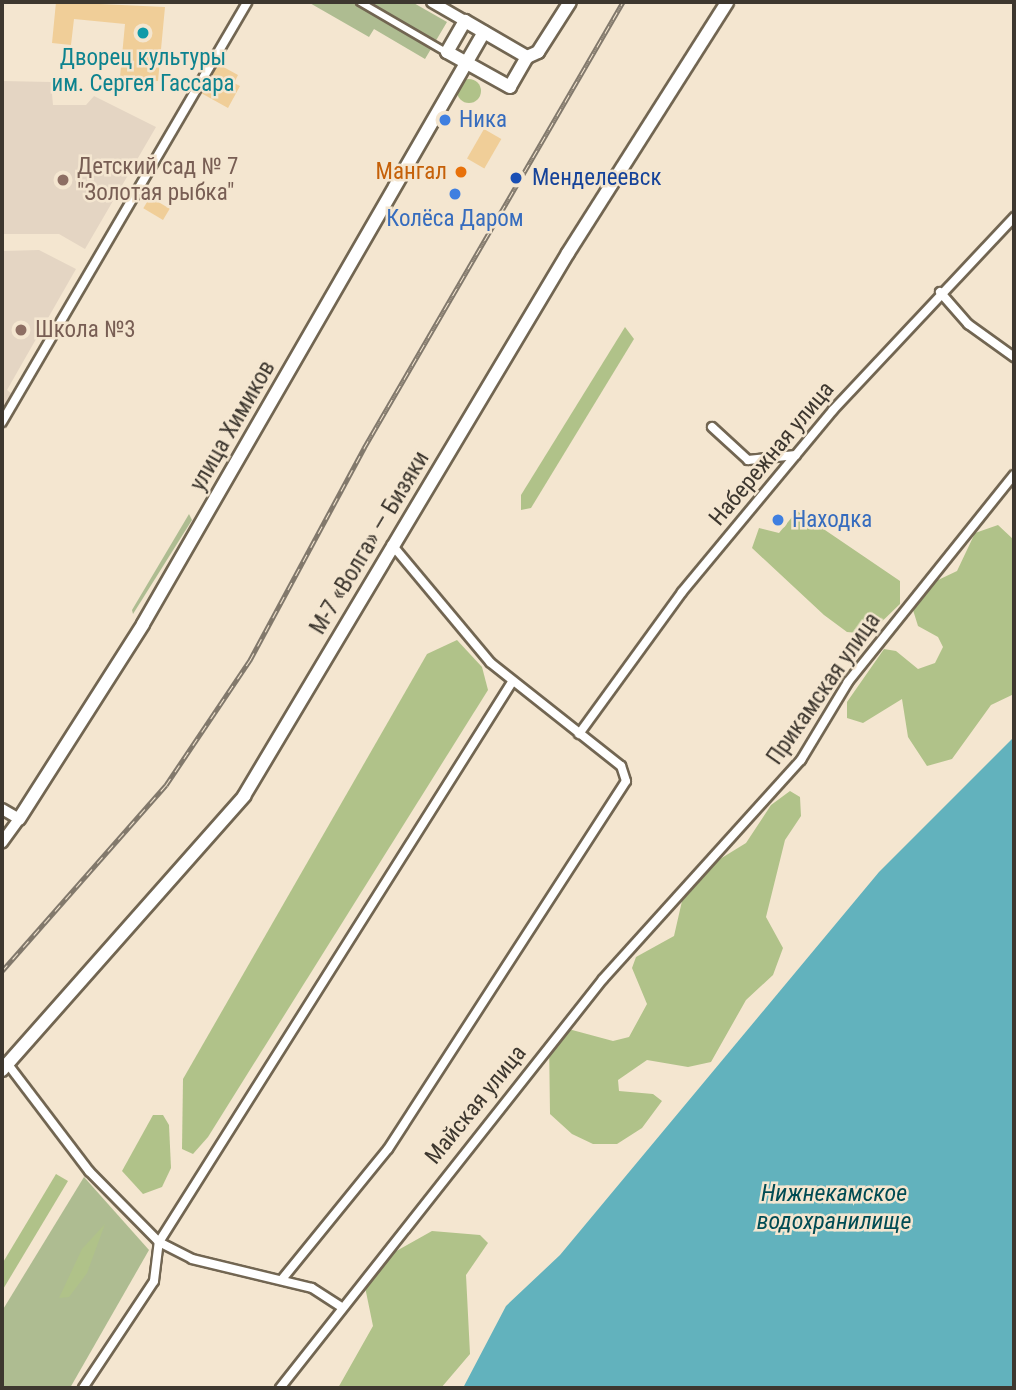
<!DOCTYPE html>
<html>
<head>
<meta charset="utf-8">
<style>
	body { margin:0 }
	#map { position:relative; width:1016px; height:1390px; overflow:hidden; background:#f4e6d0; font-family:"Roboto Condensed",sans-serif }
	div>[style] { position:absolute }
	.education>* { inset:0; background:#e4d5c3 }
	.green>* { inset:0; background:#aebc91 }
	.forest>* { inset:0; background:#b0c289 }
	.round { border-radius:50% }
	.water>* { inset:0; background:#62b2bd }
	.building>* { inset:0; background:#f0ce98; transform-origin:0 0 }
	.roads { filter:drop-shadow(2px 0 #726652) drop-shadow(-2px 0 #726652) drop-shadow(0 2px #726652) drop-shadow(0 -2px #726652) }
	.pedestrian>* { height:6px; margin:-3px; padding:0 3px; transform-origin:3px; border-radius:3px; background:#fff }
	.minor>* { height:8px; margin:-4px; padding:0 4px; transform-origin:4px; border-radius:4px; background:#fff }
	.tertiary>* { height:10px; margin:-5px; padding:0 5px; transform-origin:5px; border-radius:5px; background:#fff }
	.secondary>* { height:12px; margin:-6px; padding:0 6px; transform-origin:6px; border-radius:6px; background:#fff }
	.rail>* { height:5px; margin-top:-2.5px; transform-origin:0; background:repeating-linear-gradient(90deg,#f4e6d0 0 8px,#82796c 0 16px); box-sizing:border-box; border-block:2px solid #82796c }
	.dots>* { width:19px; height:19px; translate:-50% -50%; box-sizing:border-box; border:4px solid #f4e6d0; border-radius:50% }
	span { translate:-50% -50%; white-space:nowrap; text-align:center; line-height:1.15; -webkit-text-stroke:5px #f4e6d0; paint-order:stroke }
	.culture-label { font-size:23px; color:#0d838f }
	.shop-label { font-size:23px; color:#366cbe }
	.left { translate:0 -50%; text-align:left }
	.education-label { font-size:23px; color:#785e54 }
	.food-label { font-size:23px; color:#c56008 }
	.right { translate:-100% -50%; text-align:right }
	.transit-label { font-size:23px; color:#164399 }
	.street-label { font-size:23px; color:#3d372f }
	.water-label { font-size:24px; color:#004b53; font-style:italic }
	.frame { position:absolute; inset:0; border:4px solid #3d372f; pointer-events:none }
</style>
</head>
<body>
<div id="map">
	<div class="education">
		<i style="clip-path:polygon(2px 81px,51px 82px,53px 105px,86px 105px,94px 96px,156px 127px,85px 249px,59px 234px,2px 234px)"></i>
		<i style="clip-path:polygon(39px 250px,76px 269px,7px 390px,12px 394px,2px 412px,2px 251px)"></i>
	</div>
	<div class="green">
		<i style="clip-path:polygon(308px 2px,412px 2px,447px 22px,425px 59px,374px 29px,369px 37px)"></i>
		<i style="clip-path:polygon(189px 514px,192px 520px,133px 614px,132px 610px)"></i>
		<i style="clip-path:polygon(84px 1177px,149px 1250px,70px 1388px,2px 1388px,2px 1311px)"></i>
	</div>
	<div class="forest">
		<i class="round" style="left:457px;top:79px;width:24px;height:24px"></i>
		<i style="clip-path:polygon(625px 327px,634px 339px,531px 508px,521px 510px,521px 495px)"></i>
		<i style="clip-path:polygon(797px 511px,900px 581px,900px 604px,869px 634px,847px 632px,824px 615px,752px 548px,759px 528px,779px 533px)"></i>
		<i style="clip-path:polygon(998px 525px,1014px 540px,1014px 694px,991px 705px,952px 759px,927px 766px,908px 737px,902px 699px,863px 723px,847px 718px,847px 702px,884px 649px,896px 651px,918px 669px,935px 663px,943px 647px,938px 637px,918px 626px,913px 610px,936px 581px,957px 571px,975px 533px)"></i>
		<i style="clip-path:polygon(457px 640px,482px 667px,488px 690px,208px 1137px,193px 1154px,182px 1149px,183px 1079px,427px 654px)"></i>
		<i style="clip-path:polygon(790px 791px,800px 797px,801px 816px,785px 840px,766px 917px,783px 948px,773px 975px,746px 1000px,711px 1062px,688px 1067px,647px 1060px,618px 1080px,619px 1091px,653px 1094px,662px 1101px,642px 1128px,617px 1144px,593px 1144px,572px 1134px,550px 1114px,549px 1039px,561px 1027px,613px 1041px,629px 1037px,647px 1004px,632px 968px,636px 957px,674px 936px,682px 901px,707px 867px,746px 843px,771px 805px)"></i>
		<i style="clip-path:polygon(153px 1115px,163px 1115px,169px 1125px,171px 1168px,162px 1187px,143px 1194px,122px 1171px)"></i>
		<i style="clip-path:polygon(56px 1174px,68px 1181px,2px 1291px,2px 1264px)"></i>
		<i style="clip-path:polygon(105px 1224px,87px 1273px,69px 1297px,59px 1298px,82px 1249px)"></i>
		<i style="clip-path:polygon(432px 1231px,480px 1235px,488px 1243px,466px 1275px,470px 1354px,441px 1388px,338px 1388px,373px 1326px,365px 1287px,391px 1254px)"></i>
	</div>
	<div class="water">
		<i style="clip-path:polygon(1014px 737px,1014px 1388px,463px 1388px,506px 1306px,560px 1255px,879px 872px)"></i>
	</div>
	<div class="building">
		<i style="clip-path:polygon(56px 2px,165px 7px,158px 81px,120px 77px,125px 24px,74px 19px,71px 45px,52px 43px)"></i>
		<i style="clip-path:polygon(218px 64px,238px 75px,234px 83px,240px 86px,228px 108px,201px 93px)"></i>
		<i style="left:484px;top:129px;width:20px;height:34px;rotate:30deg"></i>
		<i style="left:150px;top:197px;width:23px;height:13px;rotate:31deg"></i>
	</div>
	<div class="roads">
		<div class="pedestrian">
			<i style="left:360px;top:2px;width:99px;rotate:30.2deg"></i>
		</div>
		<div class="minor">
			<i style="left:940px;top:292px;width:43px;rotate:48.8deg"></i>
			<i style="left:968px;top:324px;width:57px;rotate:35.7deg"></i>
			<i style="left:2px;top:422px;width:486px;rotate:-59.7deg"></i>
			<i style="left:712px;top:427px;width:49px;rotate:42.5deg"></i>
			<i style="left:748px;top:460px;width:48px;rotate:-5.9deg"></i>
			<i style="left:579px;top:734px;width:175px;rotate:-54deg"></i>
			<i style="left:682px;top:592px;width:236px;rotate:-50.3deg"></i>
			<i style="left:833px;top:410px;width:265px;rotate:-46.8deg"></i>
			<i style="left:7px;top:1063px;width:136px;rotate:52.8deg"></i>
			<i style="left:89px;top:1171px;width:100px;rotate:45.4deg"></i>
			<i style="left:159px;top:1242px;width:37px;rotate:27deg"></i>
			<i style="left:192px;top:1259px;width:123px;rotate:13.6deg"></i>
			<i style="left:312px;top:1288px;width:33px;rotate:33deg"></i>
			<i style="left:159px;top:1242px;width:662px;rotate:-57.77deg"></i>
			<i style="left:283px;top:1278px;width:166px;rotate:-50.9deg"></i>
			<i style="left:388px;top:1149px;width:438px;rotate:-57.1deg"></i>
			<i style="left:626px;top:781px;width:16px;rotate:-108deg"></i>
			<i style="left:621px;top:766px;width:167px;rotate:-141.6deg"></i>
			<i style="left:490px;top:662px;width:153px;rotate:-129.9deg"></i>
			<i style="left:83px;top:1388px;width:128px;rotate:-56.4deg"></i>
			<i style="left:154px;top:1281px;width:39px;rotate:-83deg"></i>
			<i style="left:280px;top:1388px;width:521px;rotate:-51.7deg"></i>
			<i style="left:603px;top:979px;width:295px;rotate:-47.9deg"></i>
			<i style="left:801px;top:760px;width:91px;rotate:-58.9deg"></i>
			<i style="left:848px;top:682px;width:265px;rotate:-51.3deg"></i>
		</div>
		<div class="tertiary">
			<i style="left:432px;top:2px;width:38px;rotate:30deg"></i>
			<i style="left:2px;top:809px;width:20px;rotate:30deg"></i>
			<i style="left:19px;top:819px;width:29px;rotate:126deg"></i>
		</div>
		<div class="secondary">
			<i style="left:465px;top:21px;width:72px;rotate:30.1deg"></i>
			<i style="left:527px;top:57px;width:34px;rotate:120deg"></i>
			<i style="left:510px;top:87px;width:72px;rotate:-150.9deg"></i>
			<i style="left:447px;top:52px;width:36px;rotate:-60deg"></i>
			<i style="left:527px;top:57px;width:12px;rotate:-24deg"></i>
			<i style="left:538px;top:52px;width:59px;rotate:-57.4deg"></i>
			<i style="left:19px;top:819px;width:231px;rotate:-57.5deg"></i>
			<i style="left:143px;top:624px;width:683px;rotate:-60.06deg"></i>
			<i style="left:2px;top:1070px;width:366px;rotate:-48.5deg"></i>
			<i style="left:244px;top:796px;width:632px;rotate:-59.18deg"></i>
			<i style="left:568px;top:253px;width:297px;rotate:-57.6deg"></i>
		</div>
	</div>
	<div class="rail">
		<i style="left:2px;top:971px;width:248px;rotate:-48.6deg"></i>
		<i style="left:166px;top:785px;width:151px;rotate:-56.1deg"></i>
		<i style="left:250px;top:660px;width:241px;rotate:-61.7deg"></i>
		<i style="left:364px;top:448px;width:516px;rotate:-59.86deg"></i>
	</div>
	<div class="dots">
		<i style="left:143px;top:33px;background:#0f9aa8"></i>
		<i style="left:445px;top:120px;background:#3f7fe0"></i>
		<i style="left:461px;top:172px;background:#e8710a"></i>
		<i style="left:516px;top:178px;background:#1a4fb4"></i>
		<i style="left:63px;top:180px;background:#8d6e63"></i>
		<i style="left:455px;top:194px;background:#3f7fe0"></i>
		<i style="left:21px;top:330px;background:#8d6e63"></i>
		<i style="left:778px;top:520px;background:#3f7fe0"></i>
	</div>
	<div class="culture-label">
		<span style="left:143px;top:71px">Дворец культуры<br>им. Сергея Гассара</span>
	</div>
	<div class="shop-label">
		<span class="left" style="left:459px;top:120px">Ника</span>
		<span style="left:455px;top:219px">Колёса Даром</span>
		<span class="left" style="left:792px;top:520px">Находка</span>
	</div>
	<div class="education-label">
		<span class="left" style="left:77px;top:180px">Детский сад № 7<br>"Золотая рыбка"</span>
		<span class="left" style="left:35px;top:330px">Школа №3</span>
	</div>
	<div class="food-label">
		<span class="right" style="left:447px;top:172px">Мангал</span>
	</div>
	<div class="transit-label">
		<span class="left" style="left:532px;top:178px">Менделеевск</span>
	</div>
	<div class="street-label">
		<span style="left:233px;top:426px;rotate:-60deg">улица Химиков</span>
		<span style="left:772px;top:454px;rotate:-50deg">Набережная улица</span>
		<span style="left:370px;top:543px;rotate:-59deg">М-7 «Волга» — Бизяки</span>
		<span style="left:824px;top:689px;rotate:-55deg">Прикамская улица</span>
		<span style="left:476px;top:1105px;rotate:-51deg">Майская улица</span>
	</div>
	<div class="water-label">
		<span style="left:834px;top:1208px">Нижнекамское<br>водохранилище</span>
	</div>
	<div class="frame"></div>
</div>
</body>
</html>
